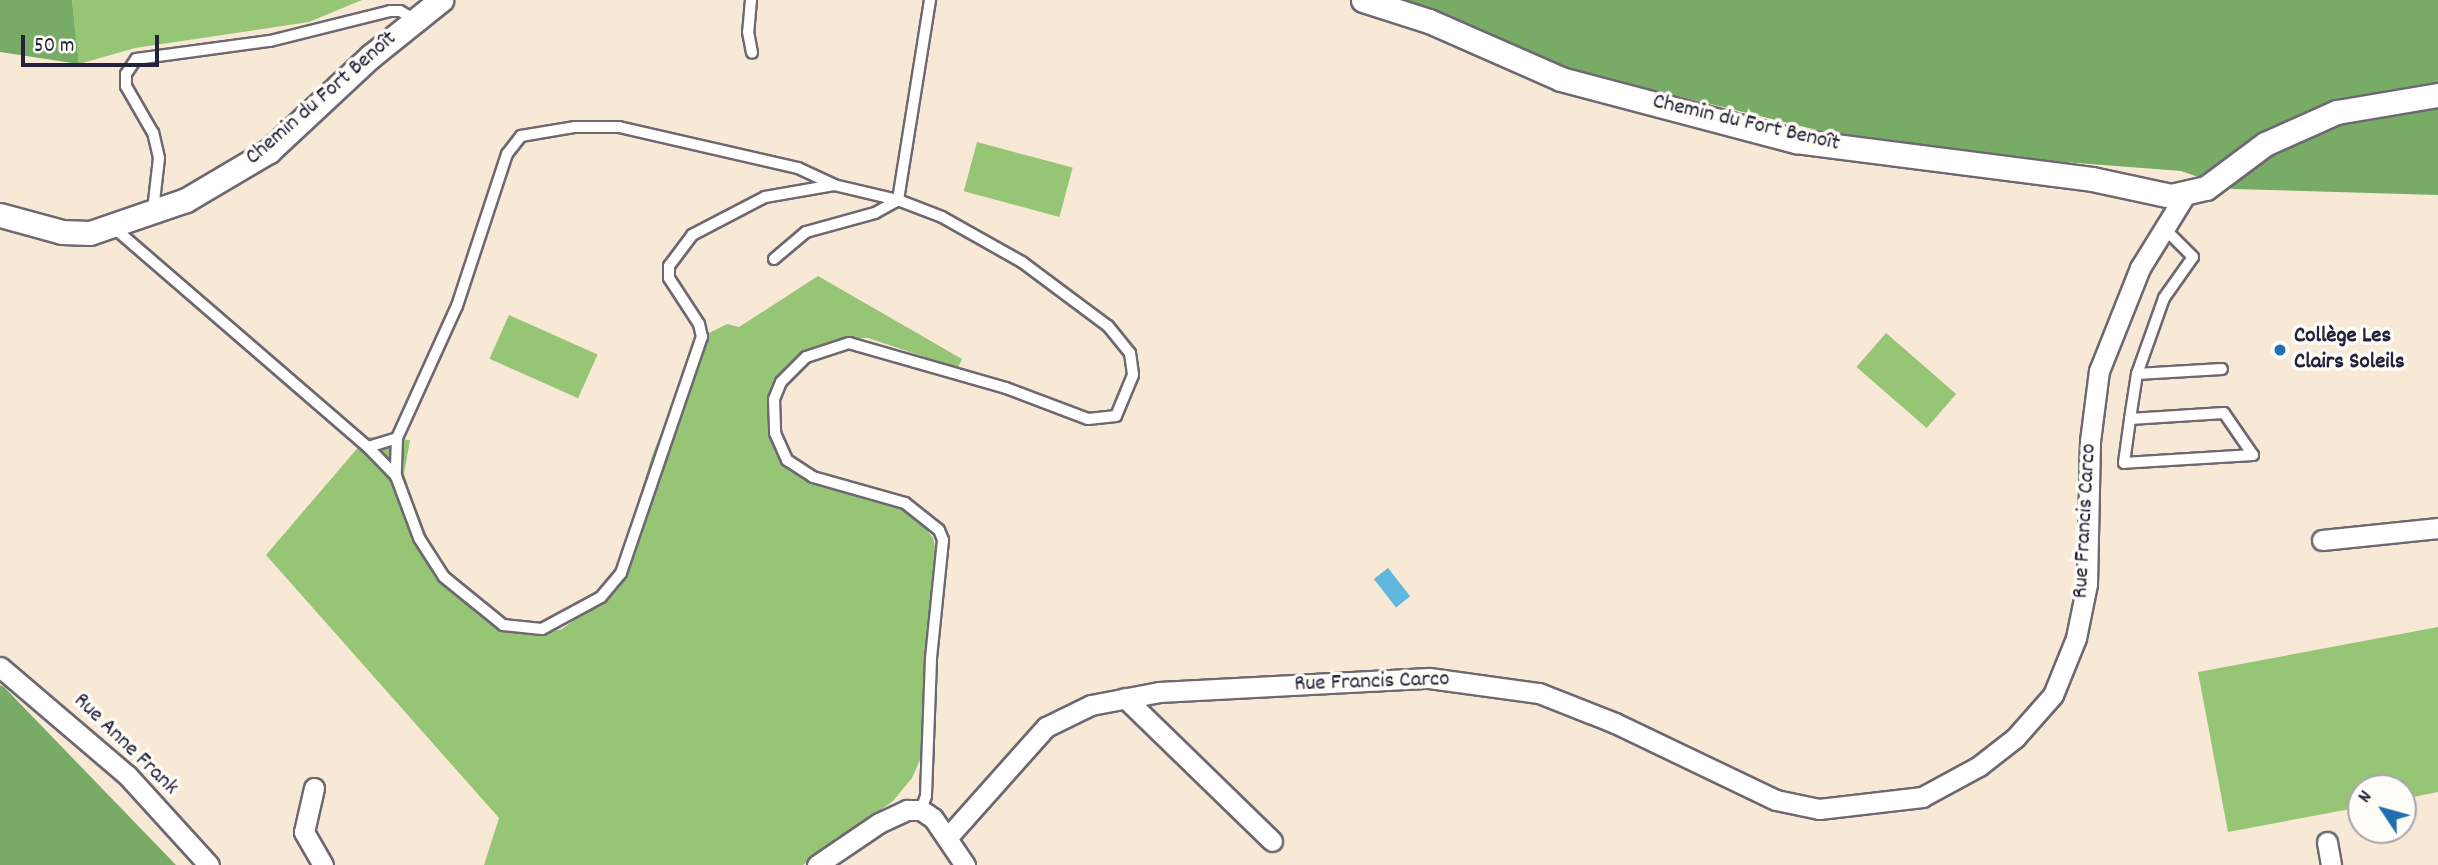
<!DOCTYPE html>
<html>
<head>
<meta charset="utf-8">
<style>
	body { margin:0 }
	#map { position:relative; width:2438px; height:865px; overflow:hidden; background:#f8e9d6; font-family:Dekko,sans-serif }
	div>[style] { position:absolute }
	.green>* { inset:0; background:#96c675; transform-origin:0 0 }
	.forest>* { inset:0; background:#78ab66 }
	.water>* { inset:0; background:#5eb7dc; transform-origin:0 0 }
	.roads { filter:drop-shadow(2px 0 #6d6871) drop-shadow(-2px 0 #6d6871) drop-shadow(0 2px #6d6871) drop-shadow(0 -2px #6d6871) }
	.service>* { height:10px; margin:-5px; padding:0 5px; transform-origin:5px; border-radius:5px; background:#fff }
	.minor>* { height:19px; margin:-9.5px; padding:0 9.5px; transform-origin:9.5px; border-radius:9.5px; background:#fff }
	.tertiary>* { height:23px; margin:-11.5px; padding:0 11.5px; transform-origin:11.5px; border-radius:11.5px; background:#fff }
	.dots>* { width:19px; height:19px; translate:-50% -50%; box-sizing:border-box; border:4px solid #fdfcf7; border-radius:50% }
	span { translate:-50% -50%; white-space:nowrap; text-align:center; line-height:1.15; -webkit-text-stroke:7px #fdfcf7; paint-order:stroke }
	.street-label { font-size:23px; color:#22223b }
	.poi-label { font-size:23px; color:#22223b; font-weight:700 }
	.left { translate:0 -50%; text-align:left }
	.north { position:absolute; left:2347px; top:774px; width:70px; height:70px; box-sizing:border-box; background:#fdfcf7; border:2px solid #a5a5ac; border-radius:50%; rotate:306deg; font-size:19px; font-weight:700; line-height:28px; text-align:center; color:#22223b }
	.north::after { content:''; display:block; margin:auto; width:24px; height:32px; background:#1f6fb2; clip-path:polygon(50% 0,100% 100%,50% 72%,0 100%) }
	.scale { position:absolute; left:21px; top:35px; width:138px; height:32px; box-sizing:border-box; border:4px solid #22223b; border-top:0; padding-left:9px; font-size:21px; line-height:24px; white-space:nowrap; color:#22223b; -webkit-text-stroke:5px #fdfcf7; paint-order:stroke }
</style>
</head>
<body>
<div id="map">
	<div class="green">
		<i style="clip-path:polygon(72px 0,362px 0,309px 22px,135px 48px,79px 64px)"></i>
		<i style="left:977px;top:142px;width:99px;height:51px;rotate:15deg"></i>
		<i style="clip-path:polygon(818px 276px,962px 359px,958px 368px,868px 338px,838px 339px,804px 352px,787px 367px,777px 379px,768px 405px,771px 439px,788px 467px,814px 483px,903px 508px,914px 514px,933px 538px,937px 556px,926px 659px,923px 753px,912px 778px,893px 801px,803px 865px,484px 865px,499px 818px,266px 555px,367px 437px,410px 440px,404px 474px,413px 500px,430px 544px,463px 591px,517px 630px,538px 635px,562px 629px,588px 610px,615px 577px,652px 456px,699px 338px,727px 324px,739px 327px)"></i>
		<i style="left:509px;top:315px;width:97px;height:48px;rotate:24deg"></i>
		<i style="left:1886px;top:333px;width:93px;height:45px;rotate:41deg"></i>
		<i style="clip-path:polygon(2438px 627px,2438px 792px,2403px 799px,2403px 788px,2361px 788px,2361px 807px,2228px 832px,2198px 672px)"></i>
	</div>
	<div class="forest">
		<i style="clip-path:polygon(0 0,72px 0,79px 64px,0 52px)"></i>
		<i style="clip-path:polygon(1399px 0,2438px 0,2438px 195px,2233px 189px,2181px 171px,1894px 149px,1568px 69px)"></i>
		<i style="clip-path:polygon(0 685px,4px 687px,176px 865px,0 865px)"></i>
	</div>
	<div class="water">
		<i style="left:1388px;top:568px;width:36px;height:18px;rotate:52deg"></i>
	</div>
	<div class="roads">
		<div class="service">
			<i style="left:751px;top:0;width:32px;rotate:95deg"></i>
			<i style="left:748px;top:32px;width:21px;rotate:79deg"></i>
			<i style="left:153px;top:210px;width:52px;rotate:-83.4deg"></i>
			<i style="left:159px;top:158px;width:26px;rotate:-103deg"></i>
			<i style="left:153px;top:133px;width:54px;rotate:-119.9deg"></i>
			<i style="left:126px;top:86px;width:12px;rotate:-90deg"></i>
			<i style="left:126px;top:74px;width:18px;rotate:-56deg"></i>
			<i style="left:136px;top:59px;width:135px;rotate:-7.7deg"></i>
			<i style="left:270px;top:41px;width:124px;rotate:-14deg"></i>
			<i style="left:390px;top:11px;width:10px"></i>
			<i style="left:400px;top:11px;width:16px;rotate:30deg"></i>
			<i style="left:113px;top:227px;width:337px;rotate:40.8deg"></i>
			<i style="left:368px;top:447px;width:30px;rotate:-17deg"></i>
			<i style="left:397px;top:438px;width:145px;rotate:-65.6deg"></i>
			<i style="left:457px;top:306px;width:160px;rotate:-71.8deg"></i>
			<i style="left:507px;top:154px;width:23px;rotate:-52deg"></i>
			<i style="left:521px;top:136px;width:55px;rotate:-9.5deg"></i>
			<i style="left:575px;top:127px;width:44px"></i>
			<i style="left:619px;top:127px;width:184px;rotate:12.9deg"></i>
			<i style="left:798px;top:168px;width:40px;rotate:25deg"></i>
			<i style="left:774px;top:259px;width:42px;rotate:-40.2deg"></i>
			<i style="left:806px;top:232px;width:72px;rotate:-15.4deg"></i>
			<i style="left:875px;top:213px;width:26px;rotate:-29deg"></i>
			<i style="left:898px;top:200px;width:203px;rotate:-80.9deg"></i>
			<i style="left:2137px;top:374px;width:81px;rotate:-70.4deg"></i>
			<i style="left:2164px;top:298px;width:50px;rotate:-54.7deg"></i>
			<i style="left:2193px;top:257px;width:40px;rotate:-135deg"></i>
			<i style="left:2224px;top:413px;width:51px;rotate:55.4deg"></i>
			<i style="left:2253px;top:455px;width:129px;rotate:176.5deg"></i>
			<i style="left:2124px;top:463px;width:44px;rotate:-82.2deg"></i>
			<i style="left:2130px;top:419px;width:94px;rotate:-3.7deg"></i>
			<i style="left:2130px;top:419px;width:46px;rotate:-81.2deg"></i>
			<i style="left:2137px;top:374px;width:85px;rotate:-3.4deg"></i>
			<i style="left:397px;top:438px;width:38px;rotate:92deg"></i>
			<i style="left:396px;top:476px;width:66px;rotate:69.6deg"></i>
			<i style="left:419px;top:538px;width:46px;rotate:57.3deg"></i>
			<i style="left:444px;top:577px;width:76px;rotate:39.1deg"></i>
			<i style="left:503px;top:625px;width:39px;rotate:6deg"></i>
			<i style="left:542px;top:629px;width:67px;rotate:-28.5deg"></i>
			<i style="left:601px;top:597px;width:31px;rotate:-50deg"></i>
			<i style="left:621px;top:573px;width:250px;rotate:-71.1deg"></i>
			<i style="left:702px;top:337px;width:13px;rotate:-103deg"></i>
			<i style="left:699px;top:324px;width:55px;rotate:-123.1deg"></i>
			<i style="left:669px;top:278px;width:12px;rotate:-90deg"></i>
			<i style="left:669px;top:266px;width:39px;rotate:-53deg"></i>
			<i style="left:692px;top:235px;width:82px;rotate:-27.5deg"></i>
			<i style="left:765px;top:197px;width:70px;rotate:-9.9deg"></i>
			<i style="left:834px;top:185px;width:66px;rotate:13.2deg"></i>
			<i style="left:898px;top:200px;width:47px;rotate:21.1deg"></i>
			<i style="left:942px;top:217px;width:92px;rotate:29.4deg"></i>
			<i style="left:1022px;top:262px;width:107px;rotate:36.7deg"></i>
			<i style="left:1108px;top:326px;width:35px;rotate:51deg"></i>
			<i style="left:1130px;top:353px;width:22px;rotate:82deg"></i>
			<i style="left:1133px;top:375px;width:44px;rotate:112.5deg"></i>
			<i style="left:1116px;top:416px;width:28px;rotate:174deg"></i>
			<i style="left:1088px;top:419px;width:88px;rotate:-159.3deg"></i>
			<i style="left:1006px;top:388px;width:163px;rotate:-164deg"></i>
			<i style="left:849px;top:343px;width:45px;rotate:162deg"></i>
			<i style="left:806px;top:357px;width:35px;rotate:135deg"></i>
			<i style="left:781px;top:382px;width:18px;rotate:112deg"></i>
			<i style="left:774px;top:399px;width:34px;rotate:88deg"></i>
			<i style="left:775px;top:433px;width:30px;rotate:66deg"></i>
			<i style="left:787px;top:460px;width:31px;rotate:33deg"></i>
			<i style="left:813px;top:477px;width:96px;rotate:15.8deg"></i>
			<i style="left:905px;top:503px;width:43px;rotate:38.5deg"></i>
			<i style="left:939px;top:530px;width:11px;rotate:68deg"></i>
			<i style="left:943px;top:540px;width:120px;rotate:95.8deg"></i>
			<i style="left:931px;top:659px;width:137px;rotate:92.1deg"></i>
			<i style="left:926px;top:796px;width:15px;rotate:110deg"></i>
			<i style="left:368px;top:447px;width:40px;rotate:46deg"></i>
		</div>
		<div class="minor">
			<i style="left:2322px;top:540px;width:117px;rotate:-5.9deg"></i>
			<i style="left:0;top:667px;width:167px;rotate:40.4deg"></i>
			<i style="left:127px;top:775px;width:122px;rotate:47.7deg"></i>
			<i style="left:1125px;top:698px;width:205px;rotate:44.2deg"></i>
			<i style="left:314px;top:788px;width:45px;rotate:102.8deg"></i>
			<i style="left:304px;top:832px;width:38px;rotate:60deg"></i>
			<i style="left:947px;top:838px;width:149px;rotate:-48.3deg"></i>
			<i style="left:1046px;top:727px;width:50px;rotate:-26.1deg"></i>
			<i style="left:1091px;top:705px;width:69px;rotate:-10.8deg"></i>
			<i style="left:1159px;top:692px;width:270px;rotate:-3deg"></i>
			<i style="left:1429px;top:678px;width:111px;rotate:7.8deg"></i>
			<i style="left:1539px;top:693px;width:82px;rotate:21.5deg"></i>
			<i style="left:1615px;top:723px;width:178px;rotate:25.6deg"></i>
			<i style="left:1776px;top:800px;width:44px;rotate:11.8deg"></i>
			<i style="left:1819px;top:809px;width:104px;rotate:-6.6deg"></i>
			<i style="left:1922px;top:797px;width:65px;rotate:-28.5deg"></i>
			<i style="left:1979px;top:766px;width:46px;rotate:-37.9deg"></i>
			<i style="left:2015px;top:738px;width:57px;rotate:-48.5deg"></i>
			<i style="left:2053px;top:695px;width:61px;rotate:-68deg"></i>
			<i style="left:2076px;top:638px;width:55px;rotate:-78.5deg"></i>
			<i style="left:2087px;top:584px;width:143px;rotate:-88.8deg"></i>
			<i style="left:2090px;top:441px;width:71px;rotate:-82.7deg"></i>
			<i style="left:2099px;top:371px;width:111px;rotate:-68.3deg"></i>
			<i style="left:2140px;top:268px;width:86px;rotate:-58.3deg"></i>
			<i style="left:2327px;top:842px;width:23px;rotate:80deg"></i>
			<i style="left:817px;top:865px;width:75px;rotate:-34.1deg"></i>
			<i style="left:879px;top:823px;width:31px;rotate:-25deg"></i>
			<i style="left:907px;top:810px;width:14px"></i>
			<i style="left:921px;top:810px;width:14px;rotate:34deg"></i>
			<i style="left:933px;top:818px;width:57px;rotate:55.8deg"></i>
		</div>
		<div class="tertiary">
			<i style="left:1363px;top:0;width:69px;rotate:17.7deg"></i>
			<i style="left:1429px;top:21px;width:144px;rotate:23.7deg"></i>
			<i style="left:1561px;top:79px;width:243px;rotate:14.8deg"></i>
			<i style="left:1796px;top:141px;width:298px;rotate:7.3deg"></i>
			<i style="left:2092px;top:179px;width:81px;rotate:12.1deg"></i>
			<i style="left:2171px;top:196px;width:36px;rotate:-13deg"></i>
			<i style="left:2206px;top:188px;width:74px;rotate:-36.7deg"></i>
			<i style="left:2265px;top:144px;width:79px;rotate:-24deg"></i>
			<i style="left:2337px;top:112px;width:102px;rotate:-9.6deg"></i>
			<i style="left:0;top:215px;width:64px;rotate:15.3deg"></i>
			<i style="left:62px;top:232px;width:28px;rotate:2deg"></i>
			<i style="left:90px;top:233px;width:102px;rotate:-19deg"></i>
			<i style="left:186px;top:200px;width:96px;rotate:-30.6deg"></i>
			<i style="left:269px;top:151px;width:139px;rotate:-43deg"></i>
			<i style="left:371px;top:56px;width:90px;rotate:-38.7deg"></i>
		</div>
	</div>
	<div class="dots">
		<i style="left:2280px;top:350px;background:#1f6fb2"></i>
	</div>
	<div class="street-label">
		<span style="left:322px;top:99px;rotate:-41deg">Chemin du Fort Benoît</span>
		<span style="left:1746px;top:124px;rotate:13deg">Chemin du Fort Benoît</span>
		<span style="left:2086px;top:521px;rotate:-87deg">Rue Francis Carco</span>
		<span style="left:1372px;top:683px;rotate:-2deg">Rue Francis Carco</span>
		<span style="left:125px;top:745px;rotate:44deg">Rue Anne Frank</span>
	</div>
	<div class="poi-label">
		<span class="left" style="left:2294px;top:350px">Collège Les<br>Clairs Soleils</span>
	</div>
	<div class="north">N</div>
	<div class="scale">50 m</div>
</div>
</body>
</html>
